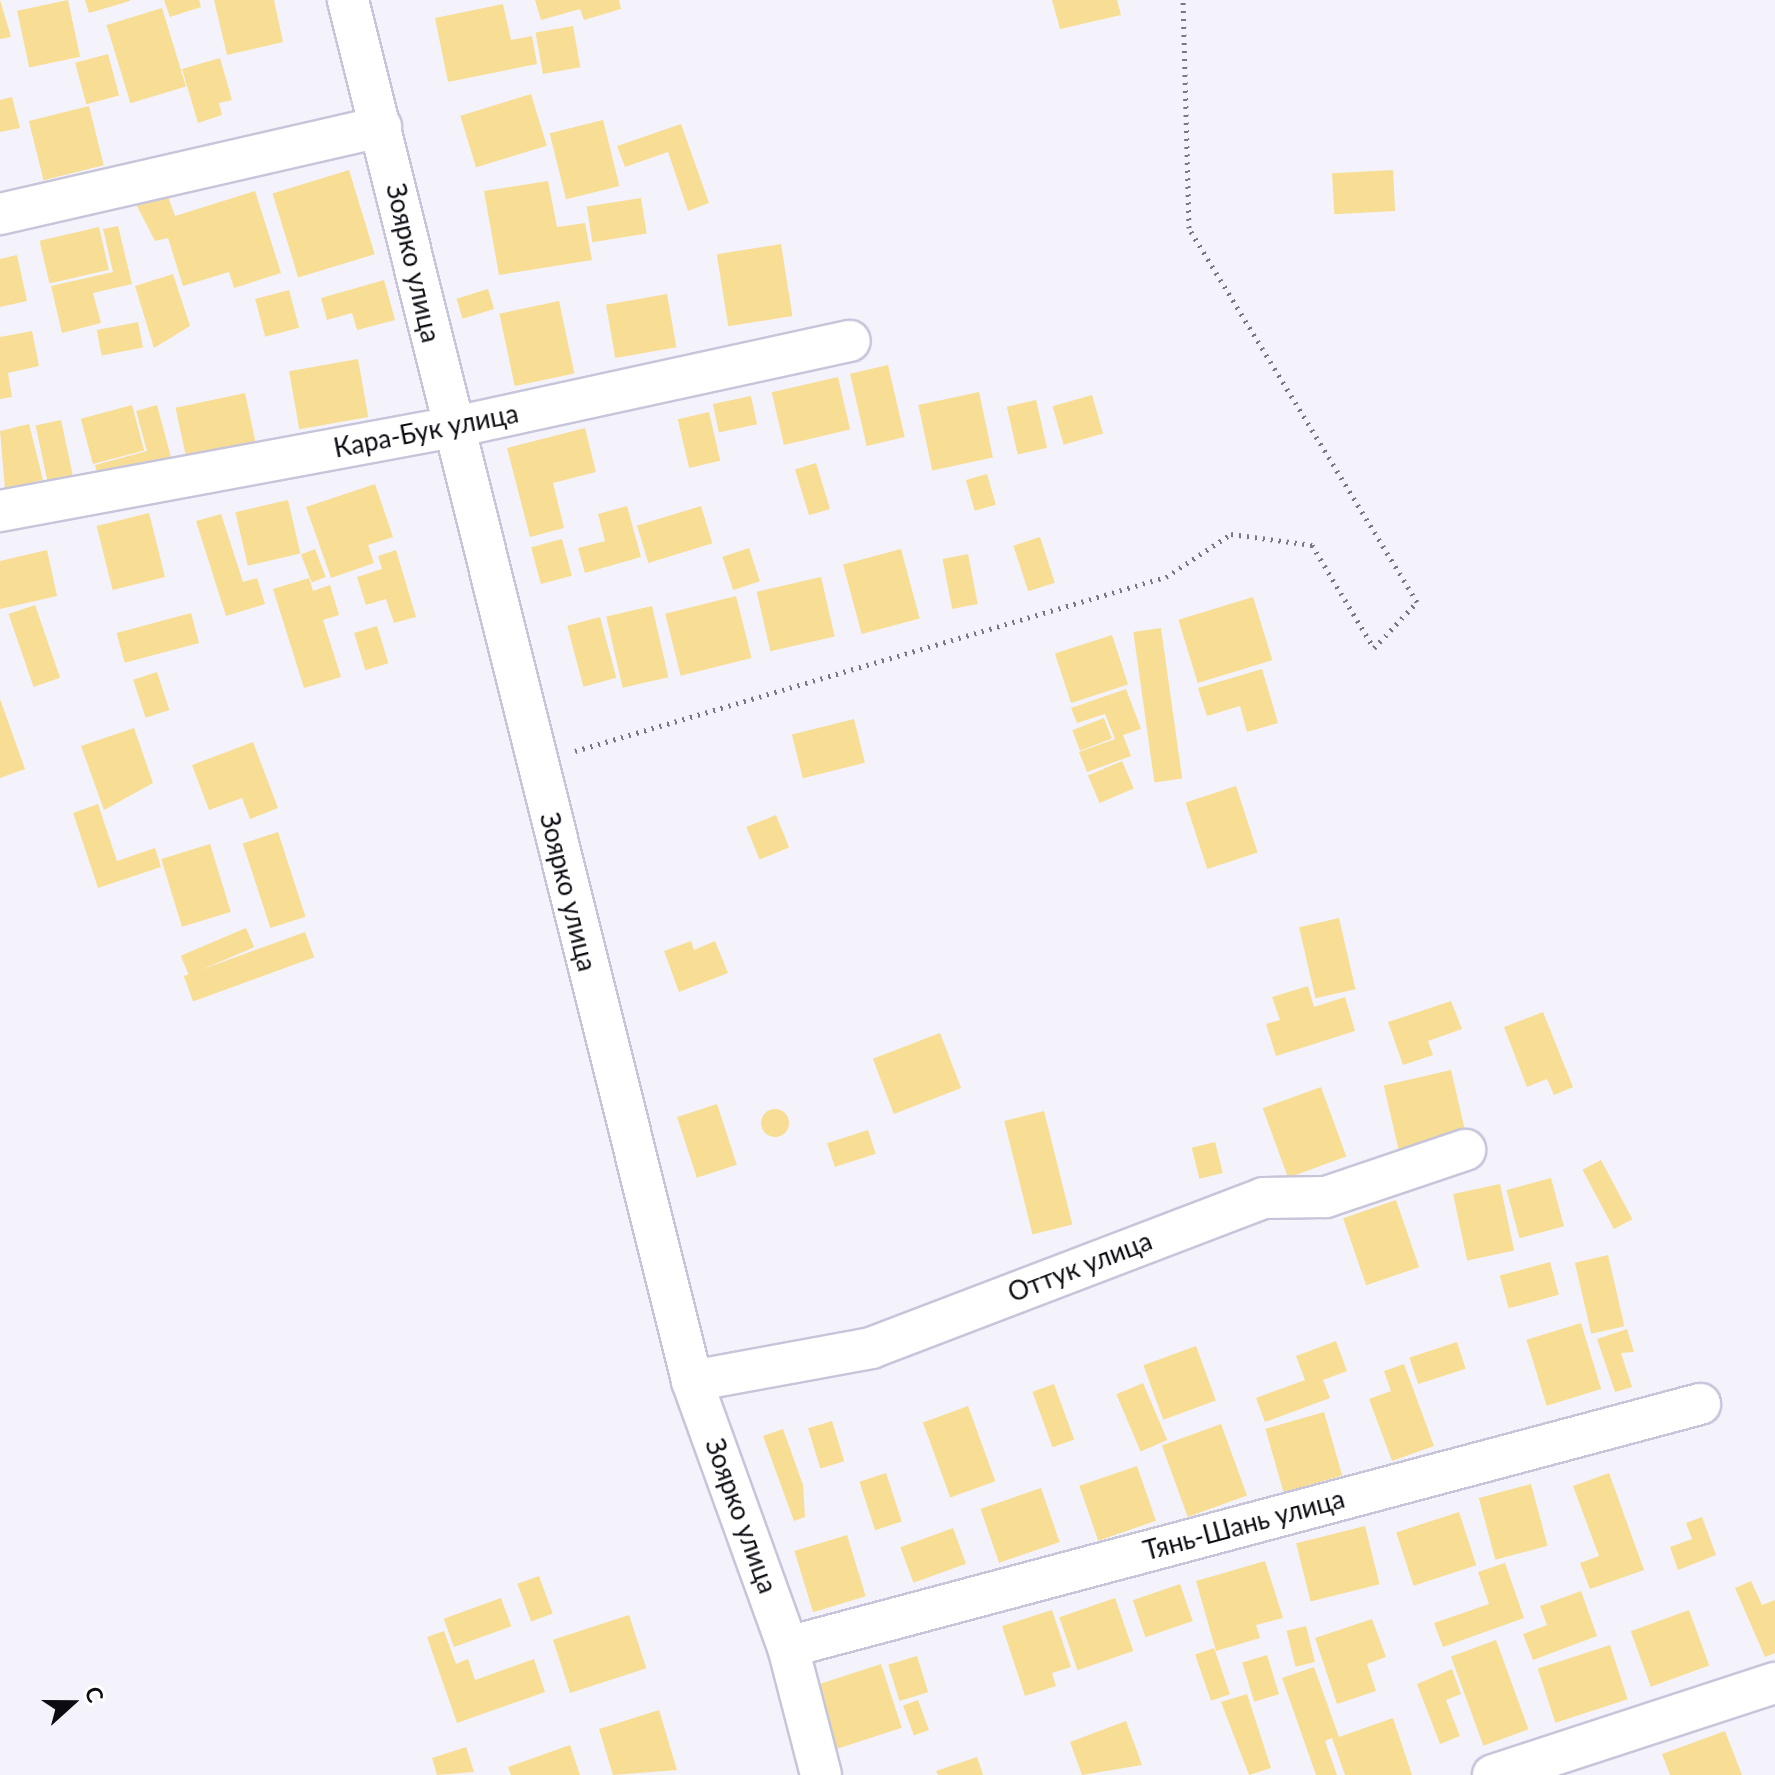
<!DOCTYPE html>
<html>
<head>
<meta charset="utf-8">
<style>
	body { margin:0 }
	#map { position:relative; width:1775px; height:1775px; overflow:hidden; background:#f4f3fc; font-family:Lato,sans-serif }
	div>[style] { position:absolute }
	.building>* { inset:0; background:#f7de94; transform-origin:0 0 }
	.round { border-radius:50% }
	.path>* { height:5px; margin-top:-2.5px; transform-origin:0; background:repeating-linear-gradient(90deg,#797880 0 2px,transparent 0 8px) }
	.roads { filter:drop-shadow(2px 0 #c7c5da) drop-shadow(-2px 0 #c7c5da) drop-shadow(0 2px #c7c5da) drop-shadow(0 -2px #c7c5da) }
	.street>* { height:40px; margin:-20px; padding:0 20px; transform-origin:20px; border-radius:20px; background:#fff }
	span { translate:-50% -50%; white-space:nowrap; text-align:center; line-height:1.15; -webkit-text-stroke:6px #fff; paint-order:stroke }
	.street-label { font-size:26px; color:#0c0b12 }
	.north { position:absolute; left:32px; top:1663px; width:80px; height:80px; -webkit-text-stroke:6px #fff; paint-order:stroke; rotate:69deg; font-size:22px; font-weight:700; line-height:32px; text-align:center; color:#0c0b12 }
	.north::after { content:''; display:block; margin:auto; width:28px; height:36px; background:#0c0b12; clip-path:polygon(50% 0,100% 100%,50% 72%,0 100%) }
</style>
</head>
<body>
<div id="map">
	<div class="building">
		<i style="clip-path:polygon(0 0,11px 37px,0 39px)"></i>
		<i style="left:68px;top:0;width:58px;height:52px;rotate:78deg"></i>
		<i style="clip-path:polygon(85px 0,130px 0,130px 1px,89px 13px)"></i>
		<i style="clip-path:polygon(164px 0,199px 0,201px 7px,170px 17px)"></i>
		<i style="clip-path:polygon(214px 0,274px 0,283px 42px,227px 55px)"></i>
		<i style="clip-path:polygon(535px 0,619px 0,621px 9px,584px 20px,580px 9px,541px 20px)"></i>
		<i style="clip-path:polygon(1052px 0,1117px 0,1121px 15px,1060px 29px)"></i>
		<i style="clip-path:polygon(503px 4px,511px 40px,532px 36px,537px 64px,448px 82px,435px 18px)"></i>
		<i style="left:162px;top:8px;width:82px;height:58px;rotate:73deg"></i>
		<i style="left:573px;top:26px;width:42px;height:38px;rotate:80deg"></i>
		<i style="left:108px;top:54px;width:43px;height:34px;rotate:75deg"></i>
		<i style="clip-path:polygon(220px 58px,232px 100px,219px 103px,222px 115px,198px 123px,182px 69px)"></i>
		<i style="left:531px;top:94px;width:54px;height:74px;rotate:73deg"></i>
		<i style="clip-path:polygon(12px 97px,20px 128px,0 132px,0 100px)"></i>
		<i style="left:89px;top:106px;width:61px;height:62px;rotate:76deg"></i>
		<i style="left:603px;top:120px;width:68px;height:55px;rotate:76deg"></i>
		<i style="clip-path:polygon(681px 124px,709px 203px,688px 211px,668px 152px,625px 167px,617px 146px)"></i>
		<i style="left:349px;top:170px;width:88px;height:80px;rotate:73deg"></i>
		<i style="left:1393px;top:170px;width:41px;height:61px;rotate:87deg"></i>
		<i style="clip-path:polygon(548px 181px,557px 227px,585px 223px,592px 260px,499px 275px,484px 191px)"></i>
		<i style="clip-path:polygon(255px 191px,281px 273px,234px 288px,229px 272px,183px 286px,168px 238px,155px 241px,136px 204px,167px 194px,175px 216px)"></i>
		<i style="left:641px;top:198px;width:36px;height:55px;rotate:81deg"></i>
		<i style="clip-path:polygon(118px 226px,132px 284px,93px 293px,101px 323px,62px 333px,51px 286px,113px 272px,103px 229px)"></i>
		<i style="left:99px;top:227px;width:44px;height:61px;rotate:77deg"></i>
		<i style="left:781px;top:244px;width:73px;height:65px;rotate:81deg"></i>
		<i style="clip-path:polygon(17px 255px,27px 301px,0 307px,0 259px)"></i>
		<i style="clip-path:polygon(173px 274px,190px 326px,154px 348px,135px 286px)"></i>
		<i style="clip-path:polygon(384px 280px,395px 320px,357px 330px,352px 313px,327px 320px,321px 298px)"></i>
		<i style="left:488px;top:289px;width:21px;height:33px;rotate:73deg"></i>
		<i style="left:289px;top:290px;width:39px;height:35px;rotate:75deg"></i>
		<i style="left:667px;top:294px;width:54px;height:62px;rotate:80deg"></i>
		<i style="left:559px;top:301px;width:74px;height:61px;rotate:78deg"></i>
		<i style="left:138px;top:322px;width:26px;height:42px;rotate:79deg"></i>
		<i style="clip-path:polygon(32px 331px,39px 366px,8px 373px,12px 397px,0 399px,0 337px)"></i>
		<i style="left:358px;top:359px;width:59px;height:70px;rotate:80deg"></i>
		<i style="left:888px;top:365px;width:74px;height:39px;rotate:77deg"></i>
		<i style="left:838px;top:377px;width:54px;height:68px;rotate:77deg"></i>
		<i style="left:979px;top:392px;width:67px;height:62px;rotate:78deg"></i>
		<i style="left:245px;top:393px;width:53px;height:71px;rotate:78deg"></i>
		<i style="left:1092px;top:395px;width:40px;height:41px;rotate:74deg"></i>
		<i style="left:751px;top:396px;width:29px;height:39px;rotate:78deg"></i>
		<i style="left:1036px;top:400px;width:49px;height:30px;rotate:77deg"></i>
		<i style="left:132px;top:405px;width:47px;height:53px;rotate:75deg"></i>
		<i style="clip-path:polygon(157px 405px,172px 461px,99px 481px,95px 465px,147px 451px,136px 411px)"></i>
		<i style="left:709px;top:412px;width:50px;height:32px;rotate:77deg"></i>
		<i style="left:61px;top:420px;width:58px;height:26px;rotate:78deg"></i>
		<i style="clip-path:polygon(29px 424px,43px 480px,5px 489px,0 431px)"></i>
		<i style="clip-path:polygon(585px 428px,596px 472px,553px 483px,564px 528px,530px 537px,507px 448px)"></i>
		<i style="left:816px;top:463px;width:48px;height:22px;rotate:73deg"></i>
		<i style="left:987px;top:474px;width:32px;height:22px;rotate:74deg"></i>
		<i style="clip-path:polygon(375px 484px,393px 537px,368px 545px,374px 563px,331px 578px,306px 507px)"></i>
		<i style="left:288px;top:500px;width:55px;height:54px;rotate:77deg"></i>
		<i style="clip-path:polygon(627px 506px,641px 557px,585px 573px,578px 548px,605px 541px,598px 514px)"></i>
		<i style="left:701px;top:506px;width:39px;height:67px;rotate:73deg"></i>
		<i style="left:149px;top:513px;width:66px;height:54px;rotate:76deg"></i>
		<i style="clip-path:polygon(221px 514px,243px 582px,257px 578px,265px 604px,226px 616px,196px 521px)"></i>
		<i style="left:1040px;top:537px;width:48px;height:28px;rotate:72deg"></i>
		<i style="left:562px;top:539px;width:38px;height:32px;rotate:75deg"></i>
		<i style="left:749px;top:548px;width:35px;height:28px;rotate:72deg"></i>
		<i style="left:315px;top:549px;width:30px;height:15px;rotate:69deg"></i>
		<i style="left:901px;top:549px;width:72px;height:60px;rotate:75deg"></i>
		<i style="clip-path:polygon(47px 550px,57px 596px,0 609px,0 561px)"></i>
		<i style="clip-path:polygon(396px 550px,416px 617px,394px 623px,386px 599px,366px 605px,357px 577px,382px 569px,378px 556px)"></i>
		<i style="left:968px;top:554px;width:51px;height:26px;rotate:79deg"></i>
		<i style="left:821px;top:577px;width:61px;height:66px;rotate:77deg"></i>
		<i style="clip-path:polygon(309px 578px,313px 591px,330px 585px,339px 615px,323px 620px,341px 677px,304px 688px,273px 589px)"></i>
		<i style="left:736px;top:596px;width:64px;height:73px;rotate:76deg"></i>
		<i style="left:1253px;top:597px;width:66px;height:78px;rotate:73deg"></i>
		<i style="left:35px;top:605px;width:77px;height:28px;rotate:71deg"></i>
		<i style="left:652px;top:606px;width:73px;height:47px;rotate:77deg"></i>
		<i style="left:191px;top:613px;width:31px;height:77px;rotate:75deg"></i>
		<i style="left:600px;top:617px;width:63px;height:34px;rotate:75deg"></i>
		<i style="left:377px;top:626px;width:39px;height:24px;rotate:73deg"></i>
		<i style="left:1161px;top:628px;width:152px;height:28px;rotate:82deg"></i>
		<i style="left:1112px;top:635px;width:52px;height:60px;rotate:72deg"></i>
		<i style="clip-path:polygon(1262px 669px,1278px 723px,1247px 732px,1240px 706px,1207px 716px,1198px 688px)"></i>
		<i style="left:157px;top:672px;width:40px;height:25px;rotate:72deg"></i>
		<i style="clip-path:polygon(1126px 689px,1141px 729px,1123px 735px,1131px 756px,1087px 772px,1079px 752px,1115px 739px,1105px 714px,1077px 723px,1071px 708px)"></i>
		<i style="clip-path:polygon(0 699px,25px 769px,0 778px)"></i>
		<i style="left:1104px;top:718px;width:22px;height:34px;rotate:69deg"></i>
		<i style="left:854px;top:719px;width:45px;height:64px;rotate:76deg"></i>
		<i style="clip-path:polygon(134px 728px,153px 783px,104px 810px,81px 746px)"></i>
		<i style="clip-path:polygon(253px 742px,278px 808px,250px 819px,242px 798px,209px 810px,192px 765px)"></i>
		<i style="left:1122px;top:761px;width:30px;height:37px;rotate:67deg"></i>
		<i style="left:1236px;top:786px;width:70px;height:53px;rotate:72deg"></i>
		<i style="clip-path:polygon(98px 804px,117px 861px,155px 848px,161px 867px,98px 888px,73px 813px)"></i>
		<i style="left:776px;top:815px;width:35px;height:32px;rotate:68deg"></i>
		<i style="left:278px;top:832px;width:89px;height:37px;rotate:72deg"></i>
		<i style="left:210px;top:844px;width:71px;height:51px;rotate:73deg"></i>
		<i style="left:1339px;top:918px;width:73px;height:41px;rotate:77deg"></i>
		<i style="left:246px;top:928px;width:21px;height:71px;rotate:67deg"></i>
		<i style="left:305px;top:932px;width:27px;height:129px;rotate:70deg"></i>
		<i style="clip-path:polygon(691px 941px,694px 950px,715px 941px,728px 973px,679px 992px,664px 951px)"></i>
		<i style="clip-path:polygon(1308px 986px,1314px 1007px,1345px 997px,1355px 1031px,1276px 1056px,1266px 1024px,1280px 1020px,1272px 997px)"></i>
		<i style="clip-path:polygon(1451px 1001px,1462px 1029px,1428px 1041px,1433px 1055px,1403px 1065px,1388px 1022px)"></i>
		<i style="clip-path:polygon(1543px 1012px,1573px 1087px,1554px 1095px,1547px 1079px,1527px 1087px,1504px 1027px)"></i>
		<i style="left:940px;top:1033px;width:59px;height:72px;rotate:69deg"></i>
		<i style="left:1451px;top:1070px;width:67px;height:69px;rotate:77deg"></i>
		<i style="left:1321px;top:1087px;width:74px;height:62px;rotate:70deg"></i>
		<i style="left:717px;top:1104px;width:64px;height:42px;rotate:72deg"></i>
		<i class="round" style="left:761px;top:1109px;width:28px;height:28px"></i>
		<i style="left:1044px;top:1111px;width:117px;height:41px;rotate:76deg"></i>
		<i style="left:868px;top:1130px;width:25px;height:43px;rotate:72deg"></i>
		<i style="left:1215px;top:1142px;width:32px;height:24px;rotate:76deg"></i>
		<i style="left:1601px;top:1160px;width:67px;height:21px;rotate:62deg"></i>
		<i style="left:1551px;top:1178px;width:50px;height:46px;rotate:75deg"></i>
		<i style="left:1500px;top:1184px;width:68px;height:48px;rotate:78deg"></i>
		<i style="left:1396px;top:1200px;width:71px;height:56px;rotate:71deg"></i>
		<i style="left:1608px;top:1255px;width:73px;height:34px;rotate:77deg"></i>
		<i style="left:1550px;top:1262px;width:34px;height:52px;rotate:75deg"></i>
		<i style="left:1581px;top:1323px;width:69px;height:57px;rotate:73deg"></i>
		<i style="clip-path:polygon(1627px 1329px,1634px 1352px,1621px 1353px,1632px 1387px,1615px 1392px,1597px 1339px)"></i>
		<i style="clip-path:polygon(1336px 1341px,1347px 1371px,1323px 1380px,1330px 1398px,1265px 1422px,1256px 1398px,1305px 1380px,1296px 1356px)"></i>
		<i style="left:1457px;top:1342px;width:28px;height:50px;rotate:72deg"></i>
		<i style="left:1196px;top:1346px;width:58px;height:56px;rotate:70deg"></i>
		<i style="clip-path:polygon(1404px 1364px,1434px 1446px,1392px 1461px,1369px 1399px,1391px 1391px,1384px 1371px)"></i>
		<i style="left:1143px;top:1383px;width:62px;height:29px;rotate:67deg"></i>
		<i style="left:1054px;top:1384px;width:59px;height:23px;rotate:70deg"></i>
		<i style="left:968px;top:1406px;width:80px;height:48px;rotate:70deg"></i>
		<i style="left:1324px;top:1412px;width:66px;height:61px;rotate:74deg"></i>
		<i style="left:832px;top:1421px;width:42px;height:25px;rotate:73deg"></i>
		<i style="left:1221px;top:1424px;width:76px;height:63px;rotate:70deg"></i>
		<i style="clip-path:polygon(783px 1429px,803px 1485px,805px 1517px,794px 1521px,763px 1436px)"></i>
		<i style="left:1137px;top:1466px;width:58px;height:61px;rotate:71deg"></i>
		<i style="left:886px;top:1473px;width:51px;height:28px;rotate:72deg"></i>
		<i style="clip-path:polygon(1609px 1473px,1644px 1570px,1590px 1589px,1580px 1563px,1599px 1556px,1573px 1486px)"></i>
		<i style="left:1531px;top:1484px;width:64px;height:54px;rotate:75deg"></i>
		<i style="left:1041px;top:1488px;width:57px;height:64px;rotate:71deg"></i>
		<i style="left:1459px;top:1512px;width:56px;height:66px;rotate:72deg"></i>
		<i style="clip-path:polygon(1702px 1517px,1716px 1555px,1678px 1570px,1670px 1547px,1692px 1539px,1686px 1523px)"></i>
		<i style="left:1365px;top:1526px;width:60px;height:71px;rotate:76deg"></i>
		<i style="left:953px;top:1528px;width:38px;height:56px;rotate:70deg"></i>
		<i style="left:847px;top:1535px;width:64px;height:55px;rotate:73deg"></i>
		<i style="clip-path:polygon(1265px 1561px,1283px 1618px,1256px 1625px,1260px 1638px,1216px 1651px,1196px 1581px)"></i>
		<i style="clip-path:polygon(1505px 1563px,1524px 1618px,1443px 1647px,1434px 1623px,1489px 1604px,1478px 1572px)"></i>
		<i style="left:539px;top:1576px;width:40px;height:23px;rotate:70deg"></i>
		<i style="clip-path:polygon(1751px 1581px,1762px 1605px,1775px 1600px,1775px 1653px,1765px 1657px,1735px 1588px)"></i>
		<i style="left:1180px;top:1584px;width:39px;height:50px;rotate:71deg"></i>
		<i style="clip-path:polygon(1581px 1591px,1597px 1636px,1533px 1660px,1523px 1634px,1547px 1625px,1540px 1606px)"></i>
		<i style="left:501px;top:1598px;width:30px;height:61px;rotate:70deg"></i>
		<i style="left:1115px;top:1598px;width:56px;height:59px;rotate:71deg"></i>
		<i style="clip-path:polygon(1052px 1610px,1071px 1667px,1052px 1673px,1056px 1686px,1025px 1696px,1002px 1626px)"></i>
		<i style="left:1689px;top:1610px;width:59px;height:62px;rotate:70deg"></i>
		<i style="left:629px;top:1615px;width:56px;height:80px;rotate:72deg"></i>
		<i style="clip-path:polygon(1372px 1619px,1386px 1657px,1367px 1664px,1376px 1691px,1337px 1704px,1315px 1638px)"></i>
		<i style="left:1306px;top:1626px;width:37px;height:20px;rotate:76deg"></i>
		<i style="clip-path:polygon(444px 1631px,456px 1664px,468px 1659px,475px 1680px,534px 1659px,545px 1692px,457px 1723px,427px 1637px)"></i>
		<i style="left:1496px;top:1640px;width:95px;height:48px;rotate:70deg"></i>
		<i style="left:1610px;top:1645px;width:57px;height:76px;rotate:72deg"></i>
		<i style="left:1214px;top:1648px;width:49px;height:20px;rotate:71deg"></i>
		<i style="left:1267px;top:1655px;width:41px;height:26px;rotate:73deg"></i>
		<i style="left:917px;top:1656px;width:38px;height:30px;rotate:73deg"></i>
		<i style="left:881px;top:1664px;width:67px;height:71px;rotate:72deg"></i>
		<i style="clip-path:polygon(1314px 1667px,1339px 1737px,1393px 1718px,1412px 1775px,1345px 1775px,1332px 1738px,1325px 1741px,1337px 1775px,1316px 1775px,1282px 1678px)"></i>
		<i style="clip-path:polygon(1452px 1669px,1461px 1694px,1446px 1700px,1460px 1736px,1440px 1744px,1417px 1684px)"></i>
		<i style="clip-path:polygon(1247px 1694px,1271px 1768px,1249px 1775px,1221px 1702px)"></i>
		<i style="left:918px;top:1700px;width:32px;height:16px;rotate:70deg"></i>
		<i style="clip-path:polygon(659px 1710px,677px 1770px,613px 1775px,599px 1729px)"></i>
		<i style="clip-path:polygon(1126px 1721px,1142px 1765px,1082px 1775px,1070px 1742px)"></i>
		<i style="clip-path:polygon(1725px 1731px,1742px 1775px,1670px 1775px,1662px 1754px)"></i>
		<i style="clip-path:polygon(570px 1745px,580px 1775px,511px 1775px,508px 1767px)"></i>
		<i style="clip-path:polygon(466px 1747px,474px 1772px,437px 1775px,432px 1758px)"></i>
		<i style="clip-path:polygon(977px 1757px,983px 1775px,938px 1775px,936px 1771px)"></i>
	</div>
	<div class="path">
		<i style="left:575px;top:751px;width:616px;rotate:-16.41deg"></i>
		<i style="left:1166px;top:577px;width:78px;rotate:-33.5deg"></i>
		<i style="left:1231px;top:534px;width:82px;rotate:7.7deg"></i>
		<i style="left:1312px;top:545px;width:120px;rotate:59deg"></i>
		<i style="left:1374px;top:648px;width:63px;rotate:-46.9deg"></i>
		<i style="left:1417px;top:602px;width:438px;rotate:-121.4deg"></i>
		<i style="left:1189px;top:228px;width:228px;rotate:-91.5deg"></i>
	</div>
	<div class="roads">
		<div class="street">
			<i style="left:348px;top:0;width:1423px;rotate:76.01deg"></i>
			<i style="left:692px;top:1381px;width:283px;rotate:70.2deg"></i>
			<i style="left:788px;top:1647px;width:132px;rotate:75.5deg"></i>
			<i style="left:0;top:214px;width:391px;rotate:-12.9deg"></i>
			<i style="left:0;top:511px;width:458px;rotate:-10.5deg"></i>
			<i style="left:450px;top:428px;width:409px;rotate:-12.3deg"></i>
			<i style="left:692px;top:1381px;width:182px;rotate:-10.4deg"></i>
			<i style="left:871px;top:1348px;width:420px;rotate:-20.9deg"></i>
			<i style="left:1263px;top:1198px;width:63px;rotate:-0.9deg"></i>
			<i style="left:1326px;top:1197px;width:147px;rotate:-18.7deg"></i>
			<i style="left:788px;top:1647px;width:944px;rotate:-14.92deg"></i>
			<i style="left:1493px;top:1775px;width:297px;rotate:-18.1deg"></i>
		</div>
	</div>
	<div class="street-label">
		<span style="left:413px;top:263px;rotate:77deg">Зоярко улица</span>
		<span style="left:426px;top:431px;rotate:-11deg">Кара-Бук улица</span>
		<span style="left:568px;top:892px;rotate:76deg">Зоярко улица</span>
		<span style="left:1080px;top:1267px;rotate:-21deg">Оттук улица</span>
		<span style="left:741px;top:1516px;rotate:70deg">Зоярко улица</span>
		<span style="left:1244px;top:1525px;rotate:-15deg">Тянь-Шань улица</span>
	</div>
	<div class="north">С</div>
</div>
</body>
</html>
